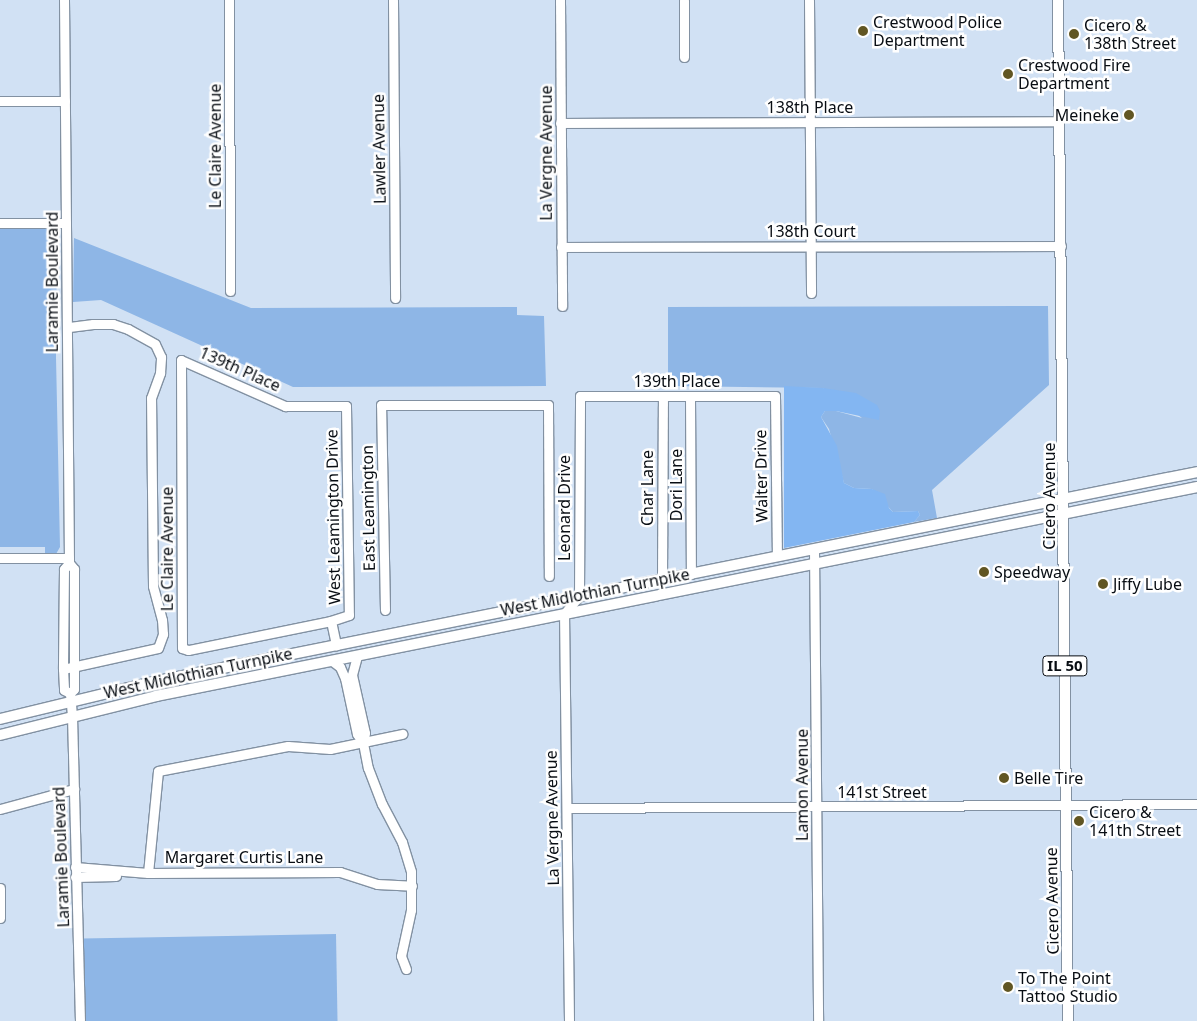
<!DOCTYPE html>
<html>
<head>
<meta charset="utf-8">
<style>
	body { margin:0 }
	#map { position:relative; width:1197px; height:1021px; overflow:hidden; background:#d1e1f4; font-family:"Noto Sans",sans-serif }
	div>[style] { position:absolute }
	.green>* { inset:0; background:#8eb6e6; transform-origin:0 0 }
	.forest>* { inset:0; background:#83b6f2 }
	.roads { filter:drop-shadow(1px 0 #8291a2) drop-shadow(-1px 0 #8291a2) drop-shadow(0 1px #8291a2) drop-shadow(0 -1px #8291a2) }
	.minor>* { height:9px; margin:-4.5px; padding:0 4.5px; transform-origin:4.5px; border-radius:4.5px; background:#fff }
	.major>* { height:10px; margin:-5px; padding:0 5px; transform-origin:5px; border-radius:5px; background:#fff }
	.dots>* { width:14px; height:14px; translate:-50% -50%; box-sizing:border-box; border:2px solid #fff; border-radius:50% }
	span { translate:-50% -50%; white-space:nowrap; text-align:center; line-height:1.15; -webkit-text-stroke:5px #fff; paint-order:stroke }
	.shield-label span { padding:1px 4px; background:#fff; border:1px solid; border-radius:4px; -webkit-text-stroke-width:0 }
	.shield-label { font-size:15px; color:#080d13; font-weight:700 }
	.poi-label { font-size:16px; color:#080d13 }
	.left { translate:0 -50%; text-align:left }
	.right { translate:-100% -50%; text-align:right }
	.street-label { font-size:16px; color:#080d13 }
</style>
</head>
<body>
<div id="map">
	<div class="green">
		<i style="clip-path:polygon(0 229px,49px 229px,54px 230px,57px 234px,56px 357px,60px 547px,56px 554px,45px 554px,45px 547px,0 547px)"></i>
		<i style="clip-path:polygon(74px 238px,251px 308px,517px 307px,517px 315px,544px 316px,546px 386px,293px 387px,101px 300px,73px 302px)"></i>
		<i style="clip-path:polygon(1048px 306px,1049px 385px,932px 490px,937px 518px,914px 522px,920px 515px,918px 511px,893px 512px,872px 489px,854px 488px,844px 483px,829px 429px,821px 417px,825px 411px,836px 411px,862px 418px,823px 388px,668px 386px,668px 307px)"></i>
		<i style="left:336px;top:934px;width:87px;height:254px;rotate:89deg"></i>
	</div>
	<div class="forest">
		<i style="clip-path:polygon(784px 386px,823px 388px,856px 393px,877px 405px,880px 411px,879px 420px,836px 411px,825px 411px,821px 417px,837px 446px,844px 483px,854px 488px,872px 489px,885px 494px,889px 508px,893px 512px,918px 511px,920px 515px,914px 522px,784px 548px)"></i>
	</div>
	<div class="roads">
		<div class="minor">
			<i style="left:64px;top:0;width:563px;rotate:89.49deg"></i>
			<i style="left:69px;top:563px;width:8px;rotate:50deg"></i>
			<i style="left:74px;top:569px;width:120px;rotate:90deg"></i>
			<i style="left:74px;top:689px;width:6px;rotate:135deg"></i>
			<i style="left:229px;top:0;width:291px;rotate:89.8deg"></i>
			<i style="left:393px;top:0;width:298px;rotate:89.6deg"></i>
			<i style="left:560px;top:0;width:306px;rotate:89.6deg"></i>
			<i style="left:684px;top:0;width:57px;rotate:90deg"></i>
			<i style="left:809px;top:0;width:293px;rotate:89.6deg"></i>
			<i style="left:0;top:101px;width:65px"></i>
			<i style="left:560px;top:123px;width:499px;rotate:-0.2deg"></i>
			<i style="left:0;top:223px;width:66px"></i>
			<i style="left:561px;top:247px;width:500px;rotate:-0.11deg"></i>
			<i style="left:690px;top:396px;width:178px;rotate:89.7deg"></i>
			<i style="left:814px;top:549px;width:472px;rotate:89.5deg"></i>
			<i style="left:0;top:558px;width:69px"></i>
			<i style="left:69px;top:563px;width:8px;rotate:130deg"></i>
			<i style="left:64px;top:569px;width:100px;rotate:90.6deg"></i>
			<i style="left:63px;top:669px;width:21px;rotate:87deg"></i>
			<i style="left:64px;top:690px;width:7px;rotate:27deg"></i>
			<i style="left:70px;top:693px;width:23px;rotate:85deg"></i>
			<i style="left:72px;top:716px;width:305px;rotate:88.5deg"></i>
			<i style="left:662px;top:579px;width:183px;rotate:-89.7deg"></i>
			<i style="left:385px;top:610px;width:205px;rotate:-91.1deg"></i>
			<i style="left:381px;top:405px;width:167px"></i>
			<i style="left:548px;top:405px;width:171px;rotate:89.7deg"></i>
			<i style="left:331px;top:621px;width:146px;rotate:168.5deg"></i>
			<i style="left:188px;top:650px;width:6px;rotate:-162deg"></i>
			<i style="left:182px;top:648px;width:288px;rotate:-90.2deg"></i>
			<i style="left:181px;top:360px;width:114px;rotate:23.9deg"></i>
			<i style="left:285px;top:406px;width:61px"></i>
			<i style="left:346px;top:406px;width:209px;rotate:89.2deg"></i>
			<i style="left:349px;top:615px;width:19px;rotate:162deg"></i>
			<i style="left:331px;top:621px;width:25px;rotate:78deg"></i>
			<i style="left:357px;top:656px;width:20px;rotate:105deg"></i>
			<i style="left:352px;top:675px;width:59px;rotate:77.4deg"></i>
			<i style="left:365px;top:733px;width:10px;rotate:101deg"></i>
			<i style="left:363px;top:743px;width:25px;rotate:79deg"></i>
			<i style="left:368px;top:768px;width:39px;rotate:69deg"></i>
			<i style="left:382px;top:804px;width:43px;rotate:62.2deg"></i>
			<i style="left:402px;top:842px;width:31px;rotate:73deg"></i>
			<i style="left:411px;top:872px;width:38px;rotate:90deg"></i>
			<i style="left:411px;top:910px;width:47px;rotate:102.3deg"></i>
			<i style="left:401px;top:956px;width:14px;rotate:69deg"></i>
			<i style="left:332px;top:661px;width:10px;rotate:37deg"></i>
			<i style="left:340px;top:667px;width:12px;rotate:66deg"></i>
			<i style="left:345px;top:678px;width:57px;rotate:77.9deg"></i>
			<i style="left:357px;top:734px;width:11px;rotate:56deg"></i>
			<i style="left:63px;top:669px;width:97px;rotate:-12.5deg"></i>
			<i style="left:158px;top:648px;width:15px;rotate:-70deg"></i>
			<i style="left:163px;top:634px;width:14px;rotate:-94deg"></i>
			<i style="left:162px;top:620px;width:35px;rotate:-105deg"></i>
			<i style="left:153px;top:586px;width:188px;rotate:-90.6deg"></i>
			<i style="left:151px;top:398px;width:27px;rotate:-70deg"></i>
			<i style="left:160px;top:373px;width:16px;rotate:-86deg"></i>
			<i style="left:161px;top:357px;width:14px;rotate:-115deg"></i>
			<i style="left:155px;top:344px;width:31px;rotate:-151deg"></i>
			<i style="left:128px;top:329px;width:16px;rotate:-162deg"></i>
			<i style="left:113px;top:324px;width:20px;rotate:180deg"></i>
			<i style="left:93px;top:324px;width:26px;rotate:173deg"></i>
			<i style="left:567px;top:808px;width:630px;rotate:-0.36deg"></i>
			<i style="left:0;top:809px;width:77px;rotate:-15.1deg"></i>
			<i style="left:75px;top:867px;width:73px;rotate:4.7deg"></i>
			<i style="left:148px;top:873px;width:192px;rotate:-0.3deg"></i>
			<i style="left:340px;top:872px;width:39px;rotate:18deg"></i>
			<i style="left:377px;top:884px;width:35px;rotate:3deg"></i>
			<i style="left:148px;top:873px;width:102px;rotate:-84.4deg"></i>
			<i style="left:158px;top:771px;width:132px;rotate:-10.9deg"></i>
			<i style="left:288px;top:746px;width:42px;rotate:4.1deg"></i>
			<i style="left:330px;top:749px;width:74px;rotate:-11.8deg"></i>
			<i style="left:75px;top:877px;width:41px;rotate:-1.4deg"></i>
			<i style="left:0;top:888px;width:30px;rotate:90deg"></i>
			<i style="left:569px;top:1021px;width:407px;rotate:-90.7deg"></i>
			<i style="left:564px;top:614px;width:23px;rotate:-50deg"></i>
			<i style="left:579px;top:596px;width:200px;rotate:-89.7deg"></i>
			<i style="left:580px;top:396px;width:195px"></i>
			<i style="left:775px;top:396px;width:160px;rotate:89.3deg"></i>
		</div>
		<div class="major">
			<i style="left:1058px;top:0;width:1021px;rotate:89.44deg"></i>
			<i style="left:0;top:719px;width:157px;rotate:-13.6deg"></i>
			<i style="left:153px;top:682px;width:1065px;rotate:-11.37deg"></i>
			<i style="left:0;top:735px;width:161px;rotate:-14deg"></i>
			<i style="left:156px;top:696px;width:1062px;rotate:-11.35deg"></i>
		</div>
	</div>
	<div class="dots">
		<i style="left:863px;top:31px;background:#615623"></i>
		<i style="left:1074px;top:34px;background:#615623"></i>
		<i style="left:1008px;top:74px;background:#615623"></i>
		<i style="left:1129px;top:115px;background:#615623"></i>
		<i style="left:984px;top:572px;background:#615623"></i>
		<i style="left:1103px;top:584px;background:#615623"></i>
		<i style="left:1004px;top:778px;background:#615623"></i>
		<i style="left:1079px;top:821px;background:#615623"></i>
		<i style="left:1008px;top:987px;background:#615623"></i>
	</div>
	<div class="shield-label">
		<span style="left:1065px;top:666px">IL 50</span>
	</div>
	<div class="poi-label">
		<span class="left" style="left:873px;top:31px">Crestwood Police<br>Department</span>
		<span class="left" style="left:1084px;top:34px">Cicero &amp;<br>138th Street</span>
		<span class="left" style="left:1018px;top:74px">Crestwood Fire<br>Department</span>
		<span class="right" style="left:1119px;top:115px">Meineke</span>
		<span class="left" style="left:994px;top:572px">Speedway</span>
		<span class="left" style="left:1113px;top:584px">Jiffy Lube</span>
		<span class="left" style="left:1014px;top:778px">Belle Tire</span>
		<span class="left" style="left:1089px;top:821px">Cicero &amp;<br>141th Street</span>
		<span class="left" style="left:1018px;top:987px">To The Point<br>Tattoo Studio</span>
	</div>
	<div class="street-label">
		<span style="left:810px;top:107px">138th Place</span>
		<span style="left:215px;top:146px;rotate:-90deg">Le Claire Avenue</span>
		<span style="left:379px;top:149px;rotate:-91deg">Lawler Avenue</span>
		<span style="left:546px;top:153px;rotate:-90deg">La Vergne Avenue</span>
		<span style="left:811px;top:231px">138th Court</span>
		<span style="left:52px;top:282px;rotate:-90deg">Laramie Boulevard</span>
		<span style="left:240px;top:369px;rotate:24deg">139th Place</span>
		<span style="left:677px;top:381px">139th Place</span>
		<span style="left:761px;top:476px;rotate:-91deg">Walter Drive</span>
		<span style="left:676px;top:485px;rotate:-90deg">Dori Lane</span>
		<span style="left:647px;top:488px;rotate:-90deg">Char Lane</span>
		<span style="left:1049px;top:496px;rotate:-90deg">Cicero Avenue</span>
		<span style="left:368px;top:508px;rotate:-91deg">East Leamington</span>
		<span style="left:564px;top:508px;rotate:-90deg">Leonard Drive</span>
		<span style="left:333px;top:517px;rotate:-91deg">West Leamington Drive</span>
		<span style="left:167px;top:549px;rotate:-90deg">Le Claire Avenue</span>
		<span style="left:595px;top:592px;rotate:-11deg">West Midlothian Turnpike</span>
		<span style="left:198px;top:673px;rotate:-12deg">West Midlothian Turnpike</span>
		<span style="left:802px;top:785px;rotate:-90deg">Lamon Avenue</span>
		<span style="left:882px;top:792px">141st Street</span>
		<span style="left:552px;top:818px;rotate:-91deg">La Vergne Avenue</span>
		<span style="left:61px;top:857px;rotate:-92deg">Laramie Boulevard</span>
		<span style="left:244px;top:857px">Margaret Curtis Lane</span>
		<span style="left:1052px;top:901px;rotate:-91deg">Cicero Avenue</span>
	</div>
</div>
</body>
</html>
